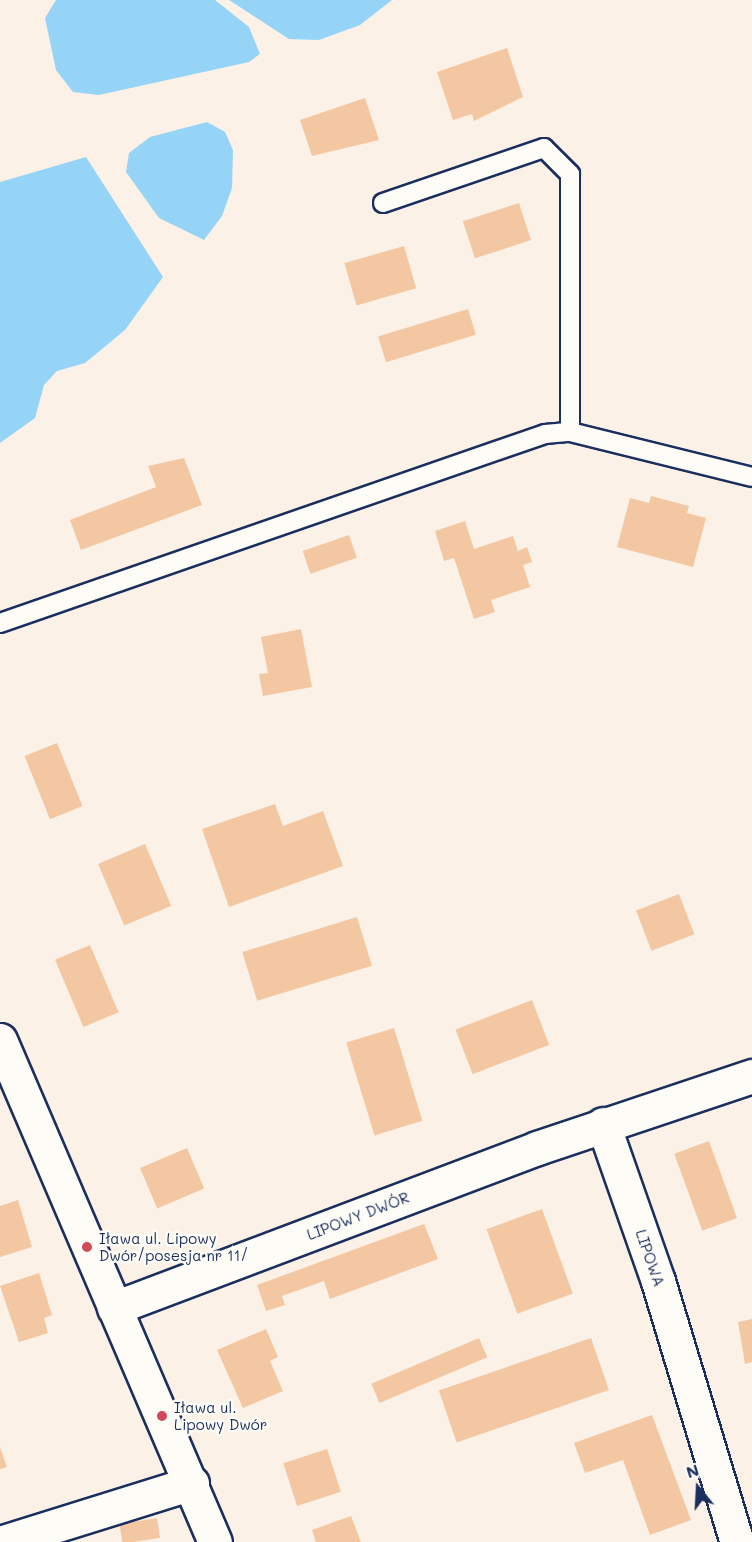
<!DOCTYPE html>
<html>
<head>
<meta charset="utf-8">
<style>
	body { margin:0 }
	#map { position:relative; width:752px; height:1542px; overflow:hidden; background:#fbf1e6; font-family:Mali,sans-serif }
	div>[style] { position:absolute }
	.water>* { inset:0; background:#95d4f6 }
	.building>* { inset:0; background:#f3c7a2; transform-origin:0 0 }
	.roads { filter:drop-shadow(2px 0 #1b2f5e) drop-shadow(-2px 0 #1b2f5e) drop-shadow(0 2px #1b2f5e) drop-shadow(0 -2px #1b2f5e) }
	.service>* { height:18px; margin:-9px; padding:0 9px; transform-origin:9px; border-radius:9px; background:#fdfcf7 }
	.minor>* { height:33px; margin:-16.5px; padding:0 16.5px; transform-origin:16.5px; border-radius:16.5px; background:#fdfcf7 }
	.tertiary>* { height:33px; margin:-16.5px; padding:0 16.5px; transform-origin:16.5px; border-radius:16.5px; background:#fdfcf7 }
	.dots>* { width:16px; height:16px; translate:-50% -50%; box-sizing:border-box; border:3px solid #fdfcf7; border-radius:50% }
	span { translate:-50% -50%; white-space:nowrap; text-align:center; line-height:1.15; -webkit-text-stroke:5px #fdfcf7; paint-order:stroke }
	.street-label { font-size:15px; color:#1b2f5e }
	.poi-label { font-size:15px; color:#1b2f5e }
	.left { translate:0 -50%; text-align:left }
	.north { position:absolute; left:668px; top:1458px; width:60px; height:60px; -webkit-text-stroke:4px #fdfcf7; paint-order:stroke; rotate:342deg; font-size:16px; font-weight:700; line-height:24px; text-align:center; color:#1b2f5e }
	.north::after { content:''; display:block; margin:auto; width:21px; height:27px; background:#1b2f5e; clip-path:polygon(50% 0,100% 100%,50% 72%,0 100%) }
</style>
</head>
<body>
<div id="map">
	<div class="water">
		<i style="clip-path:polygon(56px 0,215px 0,249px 27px,260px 54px,249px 62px,99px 95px,73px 92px,56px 70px,45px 18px)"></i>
		<i style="clip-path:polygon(229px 0,392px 0,360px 25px,319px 40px,289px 39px)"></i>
		<i style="clip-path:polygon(207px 122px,225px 132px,233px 150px,232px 188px,222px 216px,204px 240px,159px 218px,126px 172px,129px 153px,150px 137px)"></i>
		<i style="clip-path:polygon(86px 157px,163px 277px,125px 330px,85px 363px,57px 371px,44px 385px,35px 418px,0 443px,0 182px)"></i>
	</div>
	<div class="building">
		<i style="clip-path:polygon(507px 48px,523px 97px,474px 121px,472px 114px,453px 120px,437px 72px)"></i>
		<i style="clip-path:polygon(365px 98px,379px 140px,312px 156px,300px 120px)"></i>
		<i style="left:519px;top:203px;width:39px;height:59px;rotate:72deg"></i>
		<i style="left:404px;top:246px;width:44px;height:62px;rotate:74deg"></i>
		<i style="left:468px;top:309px;width:27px;height:94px;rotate:73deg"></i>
		<i style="clip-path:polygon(184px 458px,202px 505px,81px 550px,70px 520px,156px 487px,148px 466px)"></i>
		<i style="clip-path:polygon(651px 496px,689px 506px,687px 513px,706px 518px,693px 567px,617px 547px,630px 498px,649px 503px)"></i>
		<i style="clip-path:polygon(465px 521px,474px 549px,513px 536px,518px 551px,527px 547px,532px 562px,523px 565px,530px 587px,491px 600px,495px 612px,474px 619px,454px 558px,444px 561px,435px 531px)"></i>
		<i style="left:349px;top:535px;width:24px;height:49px;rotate:71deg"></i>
		<i style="clip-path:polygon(301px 629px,312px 687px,263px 696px,259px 674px,268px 673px,261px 637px)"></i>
		<i style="left:57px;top:743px;width:68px;height:35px;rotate:68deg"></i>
		<i style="clip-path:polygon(275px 804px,283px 826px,323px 811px,343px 866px,229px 907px,202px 829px)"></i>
		<i style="left:145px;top:844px;width:67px;height:51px;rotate:67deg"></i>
		<i style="left:679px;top:894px;width:43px;height:46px;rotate:69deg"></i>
		<i style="left:357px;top:917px;width:51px;height:120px;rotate:73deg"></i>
		<i style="left:90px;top:945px;width:73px;height:38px;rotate:67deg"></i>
		<i style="left:532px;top:1000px;width:48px;height:82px;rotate:69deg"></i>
		<i style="left:394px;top:1028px;width:97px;height:50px;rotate:73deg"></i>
		<i style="left:709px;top:1141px;width:82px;height:37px;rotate:70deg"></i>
		<i style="left:187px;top:1148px;width:44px;height:51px;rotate:67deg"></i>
		<i style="clip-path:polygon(18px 1200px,32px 1247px,0 1257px,0 1206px)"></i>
		<i style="left:542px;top:1209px;width:90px;height:59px;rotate:70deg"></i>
		<i style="clip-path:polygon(424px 1224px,438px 1259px,330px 1299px,324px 1281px,282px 1296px,285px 1305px,266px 1311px,257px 1285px)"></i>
		<i style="clip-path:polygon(39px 1273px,52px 1315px,44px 1318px,48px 1333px,19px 1342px,0 1286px)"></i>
		<i style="clip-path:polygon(752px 1319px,752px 1362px,745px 1364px,738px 1322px)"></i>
		<i style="clip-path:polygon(266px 1329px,278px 1357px,270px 1361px,283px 1391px,243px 1408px,217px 1350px)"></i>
		<i style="left:479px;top:1338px;width:21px;height:117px;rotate:67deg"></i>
		<i style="left:591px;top:1338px;width:55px;height:161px;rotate:71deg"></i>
		<i style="clip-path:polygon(652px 1415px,691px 1520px,650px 1535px,623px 1460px,585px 1473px,574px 1443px)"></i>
		<i style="clip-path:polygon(0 1447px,7px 1467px,0 1469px)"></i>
		<i style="left:327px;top:1449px;width:45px;height:46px;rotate:72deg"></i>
		<i style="clip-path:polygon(351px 1516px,361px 1542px,316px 1542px,312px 1530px)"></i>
		<i style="left:157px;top:1518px;width:20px;height:38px;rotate:81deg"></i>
	</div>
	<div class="roads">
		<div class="service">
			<i style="left:383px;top:203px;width:170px;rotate:-18.9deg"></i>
			<i style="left:544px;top:148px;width:37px;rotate:45deg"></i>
			<i style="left:570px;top:174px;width:258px;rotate:90deg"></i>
			<i style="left:570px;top:432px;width:187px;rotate:13.9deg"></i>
			<i style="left:0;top:623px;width:577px;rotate:-19.13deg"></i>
			<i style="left:545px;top:434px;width:25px;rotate:-5deg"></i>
		</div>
		<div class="minor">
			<i style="left:603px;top:1124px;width:166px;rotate:70.7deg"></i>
			<i style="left:658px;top:1281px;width:273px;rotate:73.2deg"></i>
			<i style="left:114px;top:1308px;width:452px;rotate:-20.7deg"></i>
			<i style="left:537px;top:1148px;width:227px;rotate:-18.5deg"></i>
			<i style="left:3px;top:1542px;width:198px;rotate:-17.3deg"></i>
		</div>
		<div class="tertiary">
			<i style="left:0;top:1040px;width:546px;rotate:66.82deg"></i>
		</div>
	</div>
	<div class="dots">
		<i style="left:87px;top:1247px;background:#d1495b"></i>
		<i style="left:162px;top:1416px;background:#d1495b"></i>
	</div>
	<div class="street-label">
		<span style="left:358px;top:1216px;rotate:-21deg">LIPOWY DWÓR</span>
		<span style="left:650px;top:1258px;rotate:71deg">LIPOWA</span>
	</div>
	<div class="poi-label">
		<span class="left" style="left:99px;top:1247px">Iława ul. Lipowy<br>Dwór/posesja nr 11/</span>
		<span class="left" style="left:174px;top:1416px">Iława ul.<br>Lipowy Dwór</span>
	</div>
	<div class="north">N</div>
</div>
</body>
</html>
